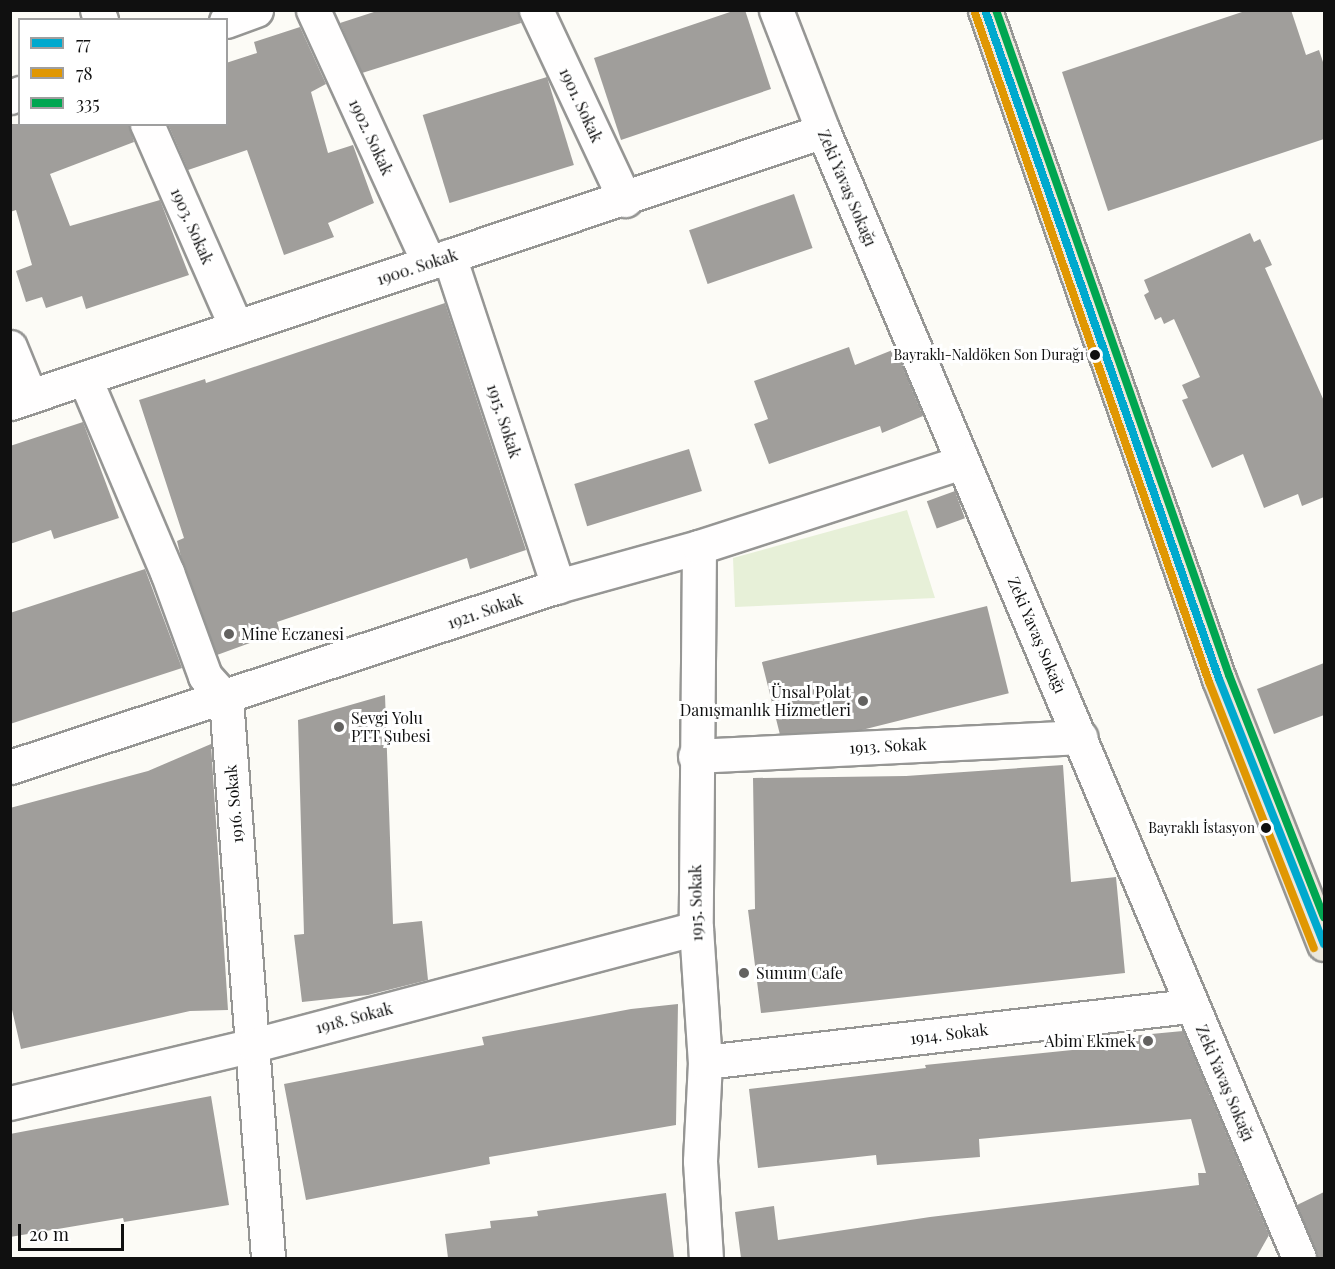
<!DOCTYPE html>
<html>
<head>
<meta charset="utf-8">
<style>
	body { margin:0 }
	#map { position:relative; width:1335px; height:1269px; overflow:hidden; background:#fcfbf6; font-family:"Playfair Display",serif }
	div>[style] { position:absolute }
	.green>* { inset:0; background:#e7f0d8 }
	.building>* { inset:0; background:#a09e9b; transform-origin:0 0 }
	.roads { filter:drop-shadow(2px 0 #969694) drop-shadow(-2px 0 #969694) drop-shadow(0 2px #969694) drop-shadow(0 -2px #969694) }
	.minor>* { height:33px; margin:-16.5px; padding:0 16.5px; transform-origin:16.5px; border-radius:16.5px; background:#fffefe }
	.major>* { height:33px; margin:-16.5px; padding:0 16.5px; transform-origin:16.5px; border-radius:16.5px; background:#ebe7dc }
	.bus-1>* { height:8px; margin:-4px; padding:0 4px; transform-origin:4px; border-radius:4px; background:#00a9ce }
	.bus-2>* { height:8px; margin:-4px; padding:0 4px; transform-origin:4px; border-radius:4px; background:#e09702 }
	.bus-3>* { height:8px; margin:-4px; padding:0 4px; transform-origin:4px; border-radius:4px; background:#00a651 }
	.dots>* { width:16px; height:16px; translate:-50% -50%; box-sizing:border-box; border:3px solid #fff; border-radius:50% }
	span { translate:-50% -50%; white-space:nowrap; text-align:center; line-height:1.15; -webkit-text-stroke:6px #fff; paint-order:stroke }
	.bus-label { font-size:14px; color:#101010 }
	.right { translate:-100% -50%; text-align:right }
	.street-label { font-size:16px; color:#101010 }
	.poi-label { font-size:16px; color:#101010 }
	.left { translate:0 -50%; text-align:left }
	.frame { position:absolute; inset:0; border:12px solid #101010; pointer-events:none }
	.legend { position:absolute; left:18px; top:18px; width:210px; height:108px; box-sizing:border-box; background:#fff; border:2px solid #9f9f9f; margin:0; padding:8px 10px; list-style:none; font-size:18px; color:#101010 }
	.legend li { display:flex; align-items:center; gap:12px; height:30px }
	.legend b { width:30px; border:2px solid #9f9f9f }
	.scale { position:absolute; left:18px; top:1224px; width:106px; height:27px; box-sizing:border-box; border:3px solid #101010; border-top:0; padding-left:8px; font-size:18px; line-height:21px; white-space:nowrap; color:#101010; -webkit-text-stroke:4px #fff; paint-order:stroke }
</style>
</head>
<body>
<div id="map">
	<div class="green">
		<i style="clip-path:polygon(907px 510px,935px 598px,735px 607px,733px 558px)"></i>
	</div>
	<div class="building">
		<i style="clip-path:polygon(380px 10px,518px 10px,521px 23px,362px 73px,340px 23px)"></i>
		<i style="clip-path:polygon(736px 10px,745px 10px,771px 89px,621px 140px,594px 58px)"></i>
		<i style="clip-path:polygon(1248px 10px,1291px 10px,1306px 55px,1319px 50px,1324px 65px,1324px 139px,1108px 211px,1062px 72px)"></i>
		<i style="clip-path:polygon(300px 27px,326px 84px,311px 92px,328px 153px,353px 145px,374px 203px,328px 223px,334px 237px,284px 255px,247px 150px,188px 170px,168px 124px,226px 124px,226px 63px,257px 53px,254px 42px)"></i>
		<i style="left:547px;top:77px;width:92px;height:130px;rotate:73deg"></i>
		<i style="clip-path:polygon(10px 124px,129px 124px,134px 142px,50px 174px,70px 226px,160px 200px,189px 275px,86px 309px,82px 296px,46px 308px,42px 297px,26px 302px,16px 271px,32px 265px,16px 210px,10px 212px)"></i>
		<i style="left:794px;top:194px;width:57px;height:111px;rotate:71deg"></i>
		<i style="clip-path:polygon(1250px 233px,1254px 242px,1260px 239px,1272px 265px,1265px 268px,1324px 401px,1324px 497px,1302px 506px,1298px 494px,1264px 508px,1243px 454px,1212px 468px,1182px 400px,1188px 398px,1182px 385px,1200px 377px,1174px 319px,1164px 324px,1161px 317px,1155px 320px,1144px 295px,1149px 292px,1144px 280px)"></i>
		<i style="clip-path:polygon(445px 303px,526px 550px,470px 569px,467px 558px,277px 622px,280px 632px,217px 655px,181px 557px,177px 541px,184px 538px,139px 400px,205px 379px,206px 383px)"></i>
		<i style="clip-path:polygon(849px 347px,855px 365px,895px 349px,923px 416px,882px 433px,880px 426px,769px 464px,754px 424px,768px 419px,754px 381px)"></i>
		<i style="clip-path:polygon(83px 422px,119px 518px,54px 539px,51px 530px,10px 544px,10px 446px)"></i>
		<i style="left:689px;top:449px;width:44px;height:120px;rotate:73deg"></i>
		<i style="left:955px;top:491px;width:29px;height:30px;rotate:70deg"></i>
		<i style="clip-path:polygon(145px 569px,182px 668px,10px 724px,10px 613px)"></i>
		<i style="left:987px;top:606px;width:90px;height:232px;rotate:76deg"></i>
		<i style="clip-path:polygon(1324px 663px,1324px 715px,1274px 734px,1257px 689px)"></i>
		<i style="clip-path:polygon(385px 695px,393px 924px,422px 921px,428px 980px,368px 995px,302px 1002px,294px 935px,304px 934px,298px 720px)"></i>
		<i style="clip-path:polygon(211px 744px,228px 1010px,190px 1011px,21px 1049px,10px 1001px,10px 808px,148px 771px)"></i>
		<i style="clip-path:polygon(1063px 765px,1071px 882px,1116px 877px,1125px 973px,761px 1013px,748px 910px,755px 909px,753px 778px,906px 776px)"></i>
		<i style="clip-path:polygon(678px 1004px,676px 1125px,489px 1157px,490px 1164px,306px 1200px,284px 1084px,484px 1045px,482px 1037px,631px 1009px)"></i>
		<i style="clip-path:polygon(1183px 1031px,1269px 1235px,1256px 1258px,741px 1258px,735px 1212px,774px 1206px,778px 1240px,930px 1217px,1199px 1185px,1198px 1173px,1206px 1173px,1191px 1119px,979px 1139px,980px 1157px,877px 1165px,876px 1155px,758px 1168px,749px 1089px,926px 1068px,925px 1065px,1131px 1044px,1130px 1036px)"></i>
		<i style="clip-path:polygon(211px 1096px,229px 1205px,124px 1222px,123px 1218px,10px 1237px,10px 1134px)"></i>
		<i style="clip-path:polygon(1324px 1192px,1324px 1258px,1317px 1258px,1297px 1205px)"></i>
		<i style="clip-path:polygon(666px 1193px,674px 1258px,448px 1258px,445px 1234px,491px 1228px,490px 1221px,538px 1216px,537px 1211px)"></i>
	</div>
	<div class="roads">
		<div class="minor">
			<i style="left:97px;top:10px;width:11px;rotate:68deg"></i>
			<i style="left:313px;top:10px;width:278px;rotate:65.4deg"></i>
			<i style="left:536px;top:10px;width:210px;rotate:64.9deg"></i>
			<i style="left:776px;top:10px;width:130px;rotate:68.8deg"></i>
			<i style="left:823px;top:131px;width:1223px;rotate:67.1deg"></i>
			<i style="left:226px;top:21px;width:32px;rotate:-20deg"></i>
			<i style="left:10px;top:97px;width:11px;rotate:-22deg"></i>
			<i style="left:147px;top:124px;width:222px;rotate:66.3deg"></i>
			<i style="left:449px;top:256px;width:348px;rotate:71.7deg"></i>
			<i style="left:10px;top:347px;width:53px;rotate:67.8deg"></i>
			<i style="left:85px;top:379px;width:210px;rotate:67deg"></i>
			<i style="left:167px;top:572px;width:111px;rotate:69.9deg"></i>
			<i style="left:205px;top:676px;width:31px;rotate:48deg"></i>
			<i style="left:226px;top:699px;width:561px;rotate:85.7deg"></i>
			<i style="left:10px;top:403px;width:857px;rotate:-18.5deg"></i>
			<i style="left:699px;top:547px;width:381px;rotate:90.5deg"></i>
			<i style="left:696px;top:928px;width:134px;rotate:86.2deg"></i>
			<i style="left:705px;top:1062px;width:99px;rotate:92.9deg"></i>
			<i style="left:700px;top:1161px;width:97px;rotate:86.5deg"></i>
			<i style="left:695px;top:756px;width:386px;rotate:-2.8deg"></i>
			<i style="left:10px;top:767px;width:577px;rotate:-18.28deg"></i>
			<i style="left:558px;top:586px;width:146px;rotate:-15.5deg"></i>
			<i style="left:699px;top:547px;width:276px;rotate:-17.9deg"></i>
			<i style="left:705px;top:1062px;width:490px;rotate:-6.6deg"></i>
			<i style="left:10px;top:1103px;width:251px;rotate:-13.4deg"></i>
			<i style="left:254px;top:1045px;width:457px;rotate:-14.8deg"></i>
		</div>
		<div class="major">
			<i style="left:985px;top:10px;width:709px;rotate:70.72deg"></i>
			<i style="left:1219px;top:679px;width:285px;rotate:68.4deg"></i>
		</div>
	</div>
	<div class="bus-1">
		<i style="left:985px;top:10px;width:709px;rotate:70.72deg"></i>
		<i style="left:1219px;top:679px;width:285px;rotate:68.4deg"></i>
	</div>
	<div class="bus-2">
		<i style="left:975px;top:13px;width:709px;rotate:70.72deg"></i>
		<i style="left:1209px;top:682px;width:286px;rotate:68.5deg"></i>
	</div>
	<div class="bus-3">
		<i style="left:996px;top:10px;width:705px;rotate:70.69deg"></i>
		<i style="left:1229px;top:675px;width:260px;rotate:68.6deg"></i>
	</div>
	<div class="dots">
		<i style="left:1095px;top:355px;background:#101010"></i>
		<i style="left:229px;top:634px;background:#636260"></i>
		<i style="left:863px;top:701px;background:#636260"></i>
		<i style="left:339px;top:727px;background:#636260"></i>
		<i style="left:1266px;top:828px;background:#101010"></i>
		<i style="left:744px;top:973px;background:#636260"></i>
		<i style="left:1148px;top:1041px;background:#636260"></i>
	</div>
	<div class="bus-label">
		<span class="right" style="left:1084px;top:355px">Bayraklı-Naldöken Son Durağı</span>
		<span class="right" style="left:1255px;top:828px">Bayraklı İstasyon</span>
	</div>
	<div class="street-label">
		<span style="left:581px;top:105px;rotate:65deg">1901. Sokak</span>
		<span style="left:371px;top:137px;rotate:65deg">1902. Sokak</span>
		<span style="left:847px;top:188px;rotate:67deg">Zeki Yavaş Sokağı</span>
		<span style="left:192px;top:226px;rotate:66deg">1903. Sokak</span>
		<span style="left:417px;top:267px;rotate:-18deg">1900. Sokak</span>
		<span style="left:504px;top:421px;rotate:72deg">1915. Sokak</span>
		<span style="left:485px;top:611px;rotate:-19deg">1921. Sokak</span>
		<span style="left:1037px;top:635px;rotate:67deg">Zeki Yavaş Sokağı</span>
		<span style="left:888px;top:746px;rotate:-3deg">1913. Sokak</span>
		<span style="left:234px;top:804px;rotate:-95deg">1916. Sokak</span>
		<span style="left:696px;top:903px;rotate:-91deg">1915. Sokak</span>
		<span style="left:354px;top:1018px;rotate:-15deg">1918. Sokak</span>
		<span style="left:949px;top:1034px;rotate:-7deg">1914. Sokak</span>
		<span style="left:1225px;top:1083px;rotate:67deg">Zeki Yavaş Sokağı</span>
	</div>
	<div class="poi-label">
		<span class="left" style="left:241px;top:634px">Mine Eczanesi</span>
		<span class="right" style="left:851px;top:701px">Ünsal Polat<br>Danışmanlık Hizmetleri</span>
		<span class="left" style="left:351px;top:727px">Sevgi Yolu<br>PTT Şubesi</span>
		<span class="left" style="left:756px;top:973px">Sunum Cafe</span>
		<span class="right" style="left:1136px;top:1041px">Abim Ekmek</span>
	</div>
	<div class="frame"></div>
	<ul class="legend">
	<li><b style="height:8px;background:#00a9ce"></b>77</li>
	<li><b style="height:8px;background:#e09702"></b>78</li>
	<li><b style="height:8px;background:#00a651"></b>335</li>
	</ul>
	<div class="scale">20 m</div>
</div>
</body>
</html>
